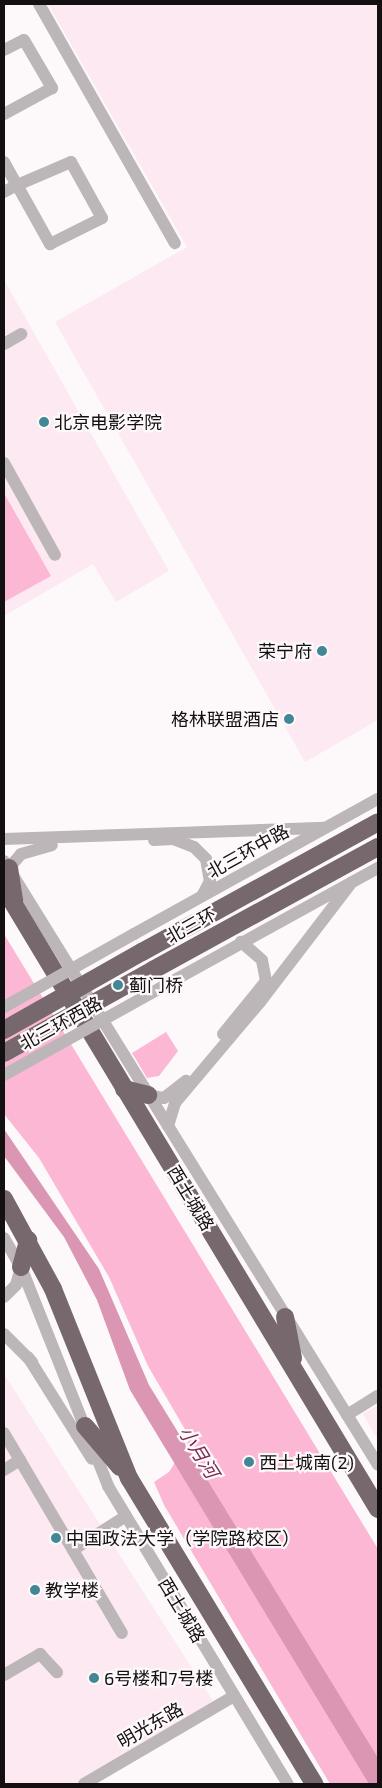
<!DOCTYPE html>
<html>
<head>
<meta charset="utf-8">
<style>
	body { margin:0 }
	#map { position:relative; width:382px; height:1788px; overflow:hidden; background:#fdf9fb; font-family:"Exo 2","Noto Sans SC",sans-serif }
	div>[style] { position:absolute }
	.built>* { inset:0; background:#fde9f1 }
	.green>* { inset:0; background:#fcb7d4 }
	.water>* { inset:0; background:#da96b3 }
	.minor>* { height:12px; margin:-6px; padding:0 6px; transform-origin:6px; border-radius:6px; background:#bdb6b8 }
	.highway>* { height:18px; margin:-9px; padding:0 9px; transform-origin:9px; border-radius:9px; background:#76686d }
	.minor-bridge>* { height:12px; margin:-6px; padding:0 6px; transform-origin:6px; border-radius:6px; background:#bdb6b8 }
	.highway-bridge>* { height:18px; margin:-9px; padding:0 9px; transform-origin:9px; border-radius:9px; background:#76686d }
	.dots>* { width:14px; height:14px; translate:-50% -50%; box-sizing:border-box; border:2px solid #fdf9fb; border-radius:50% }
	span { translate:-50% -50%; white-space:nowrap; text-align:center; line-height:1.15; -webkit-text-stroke:4.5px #fdf9fb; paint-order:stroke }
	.poi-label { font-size:18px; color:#140f11 }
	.left { translate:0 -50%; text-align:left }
	.right { translate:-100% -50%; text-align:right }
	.street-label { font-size:18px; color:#140f11 }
	.water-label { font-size:19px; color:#7c2b53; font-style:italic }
	.frame { position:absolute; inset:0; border:5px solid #140f11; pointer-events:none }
</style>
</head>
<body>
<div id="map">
	<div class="built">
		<i style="clip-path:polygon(48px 4px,378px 4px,378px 720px,305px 762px,55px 322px,187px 247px)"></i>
		<i style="clip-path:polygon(4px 280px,169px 571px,116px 602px,93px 564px,4px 616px)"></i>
		<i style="clip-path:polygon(4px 1374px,213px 1701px,75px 1784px,4px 1784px)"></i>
		<i style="clip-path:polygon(378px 1405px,378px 1440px,363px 1414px)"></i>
	</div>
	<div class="green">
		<i style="clip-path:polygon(4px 493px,51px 576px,4px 602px)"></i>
		<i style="clip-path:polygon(4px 934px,378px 1549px,378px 1784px,330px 1784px,164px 1505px,154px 1482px,169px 1472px,190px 1438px,148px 1366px,109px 1277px,39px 1158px,4px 1114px)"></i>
		<i style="clip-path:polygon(166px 1032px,178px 1051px,159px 1076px,147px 1078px,132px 1053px)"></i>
	</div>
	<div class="water">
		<i style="clip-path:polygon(4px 1129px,99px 1269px,149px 1385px,378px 1758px,378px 1784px,369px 1784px,130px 1390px,97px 1300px,64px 1237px,4px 1156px)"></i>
	</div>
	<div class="minor">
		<i style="left:39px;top:4px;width:275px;rotate:60.4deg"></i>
		<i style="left:4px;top:50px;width:22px;rotate:-27deg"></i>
		<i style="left:24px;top:40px;width:56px;rotate:59.7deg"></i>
		<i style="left:52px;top:88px;width:55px;rotate:151.6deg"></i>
		<i style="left:4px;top:162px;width:26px;rotate:61deg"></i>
		<i style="left:17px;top:185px;width:68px;rotate:60.8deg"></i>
		<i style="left:50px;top:244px;width:58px;rotate:-26.6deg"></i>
		<i style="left:102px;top:218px;width:64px;rotate:-119deg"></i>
		<i style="left:71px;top:162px;width:59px;rotate:156.9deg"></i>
		<i style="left:17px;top:185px;width:15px;rotate:152deg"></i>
		<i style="left:4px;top:344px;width:20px;rotate:-30deg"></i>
		<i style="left:4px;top:463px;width:105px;rotate:61deg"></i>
		<i style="left:4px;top:839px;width:321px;rotate:-2deg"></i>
		<i style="left:154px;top:840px;width:19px;rotate:-3deg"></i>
		<i style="left:173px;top:839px;width:22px;rotate:21deg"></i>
		<i style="left:194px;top:847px;width:17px;rotate:45deg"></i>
		<i style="left:206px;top:859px;width:22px;rotate:80deg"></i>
		<i style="left:210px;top:881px;width:17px;rotate:118deg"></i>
		<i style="left:4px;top:861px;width:710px;rotate:58.23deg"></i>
		<i style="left:9px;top:868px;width:18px;rotate:-49deg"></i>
		<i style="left:21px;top:854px;width:32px;rotate:-16deg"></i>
		<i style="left:134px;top:934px;width:279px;rotate:-29deg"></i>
		<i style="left:162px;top:987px;width:247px;rotate:-28.9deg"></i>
		<i style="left:223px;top:1034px;width:68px;rotate:-50.9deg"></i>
		<i style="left:266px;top:981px;width:21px;rotate:-101deg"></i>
		<i style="left:262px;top:960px;width:28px;rotate:-139deg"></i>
		<i style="left:148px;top:1095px;width:16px;rotate:11deg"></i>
		<i style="left:164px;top:1098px;width:28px;rotate:-38deg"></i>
		<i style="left:168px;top:1126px;width:24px;rotate:-73deg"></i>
		<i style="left:175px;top:1103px;width:132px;rotate:-49.9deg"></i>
		<i style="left:260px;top:1002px;width:151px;rotate:-52.5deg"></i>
		<i style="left:4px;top:1238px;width:34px;rotate:60deg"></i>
		<i style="left:21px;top:1267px;width:236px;rotate:68.3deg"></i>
		<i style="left:108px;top:1486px;width:348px;rotate:58.9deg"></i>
		<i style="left:4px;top:1297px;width:17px;rotate:-45deg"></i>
		<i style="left:16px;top:1285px;width:19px;rotate:-74deg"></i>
		<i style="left:4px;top:1334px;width:40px;rotate:45deg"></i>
		<i style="left:28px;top:1357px;width:120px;rotate:57.9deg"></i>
		<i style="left:347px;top:1415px;width:36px;rotate:-32deg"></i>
		<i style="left:4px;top:1433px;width:232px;rotate:59.5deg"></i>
		<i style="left:4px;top:1470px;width:19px;rotate:-32deg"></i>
		<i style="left:73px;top:1550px;width:63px;rotate:-32.7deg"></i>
		<i style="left:4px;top:1675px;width:42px;rotate:-30.3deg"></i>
		<i style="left:40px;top:1654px;width:25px;rotate:47deg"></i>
		<i style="left:84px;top:1784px;width:174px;rotate:-30.4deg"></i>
	</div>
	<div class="highway">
		<i style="left:9px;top:868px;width:33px;rotate:81deg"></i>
		<i style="left:4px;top:888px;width:725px;rotate:58.94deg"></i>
		<i style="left:142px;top:952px;width:269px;rotate:-28.8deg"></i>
		<i style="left:153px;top:970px;width:256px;rotate:-28.7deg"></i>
		<i style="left:124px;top:1089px;width:25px;rotate:14deg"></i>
		<i style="left:4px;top:1199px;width:102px;rotate:61.4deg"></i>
		<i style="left:53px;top:1289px;width:204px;rotate:68.1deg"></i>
		<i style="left:129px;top:1478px;width:358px;rotate:58.8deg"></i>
		<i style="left:21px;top:1267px;width:28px;rotate:-75deg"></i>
		<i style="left:285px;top:1317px;width:42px;rotate:79deg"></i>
		<i style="left:85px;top:1426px;width:54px;rotate:49.5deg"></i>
	</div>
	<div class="minor-bridge">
		<i style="left:4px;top:1007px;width:149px;rotate:-29.3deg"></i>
		<i style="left:4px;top:1075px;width:181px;rotate:-29.1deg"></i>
	</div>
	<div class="highway-bridge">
		<i style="left:4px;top:1030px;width:159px;rotate:-29.5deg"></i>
		<i style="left:4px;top:1053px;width:171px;rotate:-29.1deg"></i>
	</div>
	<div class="dots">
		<i style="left:44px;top:422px;background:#428795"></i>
		<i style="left:322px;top:651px;background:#428795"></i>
		<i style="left:289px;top:719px;background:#428795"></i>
		<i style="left:118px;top:985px;background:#428795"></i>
		<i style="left:249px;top:1462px;background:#428795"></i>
		<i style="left:56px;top:1538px;background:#428795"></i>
		<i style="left:35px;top:1590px;background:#428795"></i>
		<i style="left:94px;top:1678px;background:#428795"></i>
	</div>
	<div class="poi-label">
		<span class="left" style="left:54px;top:422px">北京电影学院</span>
		<span class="right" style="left:312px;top:651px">荣宁府</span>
		<span class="right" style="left:279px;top:719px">格林联盟酒店</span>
		<span class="left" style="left:129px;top:985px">蓟门桥</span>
		<span class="left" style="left:259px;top:1462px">西土城南(2)</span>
		<span class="left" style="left:66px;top:1538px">中国政法大学（学院路校区）</span>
		<span class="left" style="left:45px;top:1590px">教学楼</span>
		<span class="left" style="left:104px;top:1678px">6号楼和7号楼</span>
	</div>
	<div class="street-label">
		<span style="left:248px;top:851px;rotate:-29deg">北三环中路</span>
		<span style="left:191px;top:925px;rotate:-29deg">北三环</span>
		<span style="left:61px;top:1023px;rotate:-29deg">北三环西路</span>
		<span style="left:191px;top:1198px;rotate:59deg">西土城路</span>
		<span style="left:182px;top:1610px;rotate:59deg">西土城路</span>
		<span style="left:150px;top:1725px;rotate:-30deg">明光东路</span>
	</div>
	<div class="water-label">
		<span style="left:199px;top:1452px;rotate:58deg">小月河</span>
	</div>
	<div class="frame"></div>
</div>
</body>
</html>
